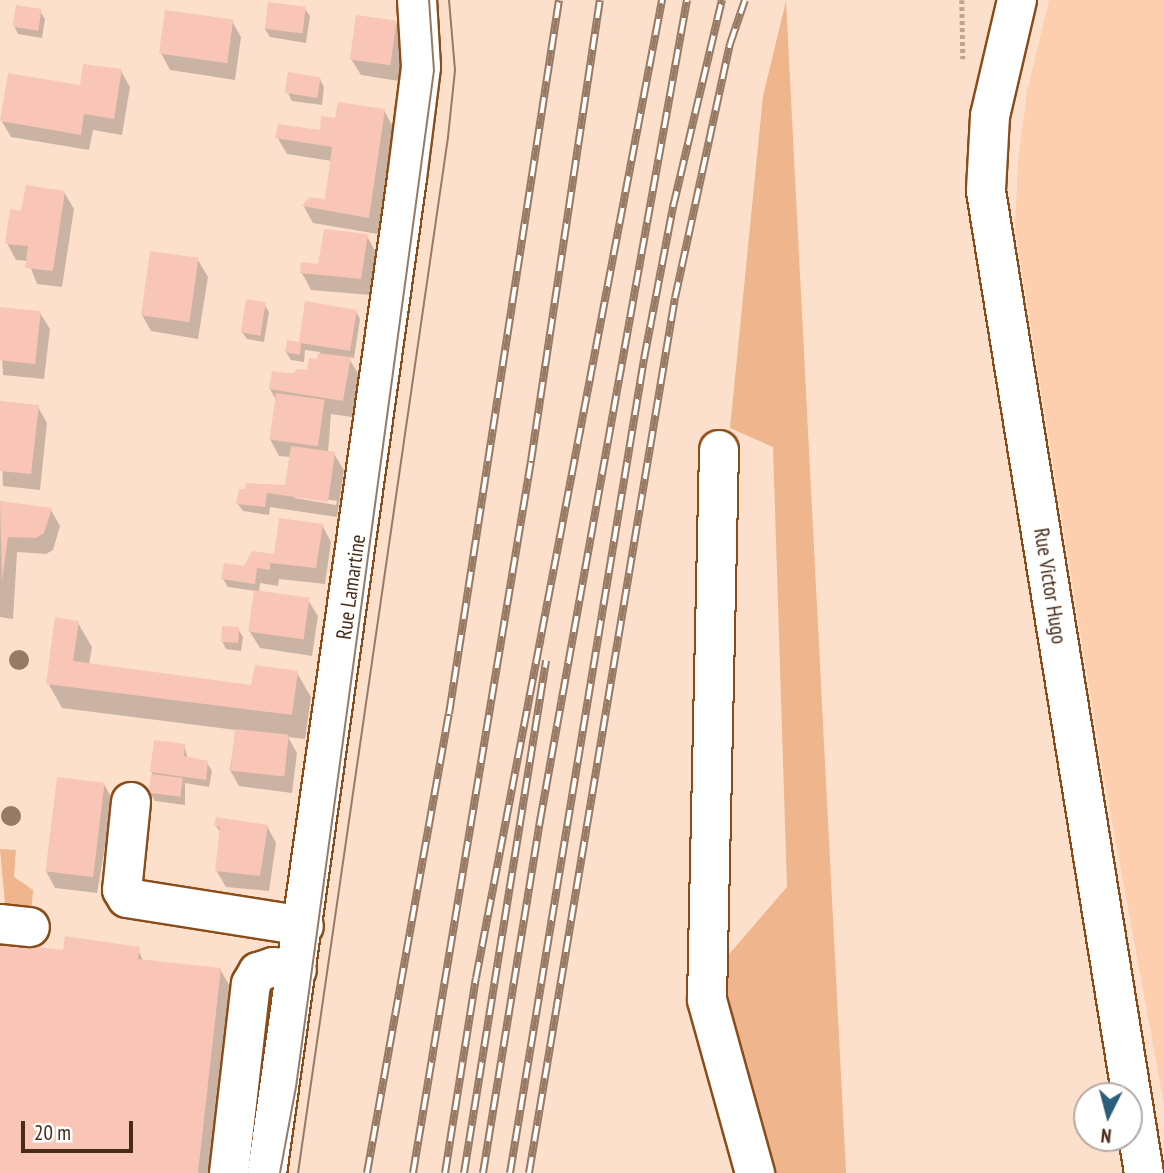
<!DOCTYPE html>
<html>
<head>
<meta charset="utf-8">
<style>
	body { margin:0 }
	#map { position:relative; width:1164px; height:1173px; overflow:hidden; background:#fde0cc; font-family:"PT Sans Narrow",sans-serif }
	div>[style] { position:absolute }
	.built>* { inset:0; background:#fecfaf }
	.green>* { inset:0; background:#efb58c }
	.shadow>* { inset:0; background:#0003 }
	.building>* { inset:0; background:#f8c5b6; transform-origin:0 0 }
	.path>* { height:4.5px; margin-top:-2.25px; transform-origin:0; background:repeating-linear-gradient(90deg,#c1a591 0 3.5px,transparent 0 7px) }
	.roads { filter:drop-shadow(2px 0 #8a4d1a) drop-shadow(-2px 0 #8a4d1a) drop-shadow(0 2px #8a4d1a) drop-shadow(0 -2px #8a4d1a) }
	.minor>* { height:38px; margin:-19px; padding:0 19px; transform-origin:19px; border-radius:19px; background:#fff }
	.tram>* { height:2px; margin:-1px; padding:0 1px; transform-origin:1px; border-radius:1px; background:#967a66 }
	.rail>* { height:8px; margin-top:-4px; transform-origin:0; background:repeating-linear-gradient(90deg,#fff 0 16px,#967a66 0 32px); box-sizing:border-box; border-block:2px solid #967a66 }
	.trees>* { width:20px; height:20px; margin:-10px; border-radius:50%; background:#977a66 }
	span { translate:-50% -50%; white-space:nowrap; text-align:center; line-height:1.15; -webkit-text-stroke:5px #fff; paint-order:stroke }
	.street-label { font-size:21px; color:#482c18 }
	.north { position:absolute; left:1073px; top:1082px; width:70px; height:70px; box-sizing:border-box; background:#fff; border:2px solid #b6aba3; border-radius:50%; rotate:186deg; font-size:19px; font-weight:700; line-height:28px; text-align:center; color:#482c18 }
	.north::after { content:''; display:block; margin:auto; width:24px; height:32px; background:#2b5e7b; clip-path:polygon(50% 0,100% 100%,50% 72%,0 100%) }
	.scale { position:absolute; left:21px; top:1121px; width:112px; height:32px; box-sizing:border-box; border:4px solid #482c18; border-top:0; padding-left:9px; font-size:21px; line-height:24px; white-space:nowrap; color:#482c18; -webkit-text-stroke:5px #fff; paint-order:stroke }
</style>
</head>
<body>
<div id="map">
	<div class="built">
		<i style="clip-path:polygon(1049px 0,1164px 0,1164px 1105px,1103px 772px,1015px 228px,1018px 160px,1027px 92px)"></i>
	</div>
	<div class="green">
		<i style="clip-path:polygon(786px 1px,846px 1173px,768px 1173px,724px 1019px,724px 960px,787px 887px,773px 447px,730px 428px,763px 96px)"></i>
		<i style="clip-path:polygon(0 849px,16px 850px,14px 877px,33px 890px,31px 918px,6px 915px)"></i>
	</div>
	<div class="shadow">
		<i style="clip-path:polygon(305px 9px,310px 16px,306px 43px,270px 37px,265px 29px)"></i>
		<i style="clip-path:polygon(40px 11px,45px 19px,42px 38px,18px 34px,14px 26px)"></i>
		<i style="clip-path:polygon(232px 21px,241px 37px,235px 80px,170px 70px,161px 53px)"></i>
		<i style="clip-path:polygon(396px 23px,406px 39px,399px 81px,361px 75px,351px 59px)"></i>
		<i style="clip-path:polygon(121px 71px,130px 87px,122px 135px,93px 130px,89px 150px,11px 137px,1px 120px)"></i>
		<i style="clip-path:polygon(320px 79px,324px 87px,322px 105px,292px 101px,288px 93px)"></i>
		<i style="clip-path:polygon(384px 110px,393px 127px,378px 234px,313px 223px,304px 207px,310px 198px,326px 201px,332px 161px,287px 154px,277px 137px,321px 132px,336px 120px)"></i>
		<i style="clip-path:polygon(64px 192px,74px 209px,62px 287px,37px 284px,28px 261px,16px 260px,7px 243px,23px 213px)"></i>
		<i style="clip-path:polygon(367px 236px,376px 253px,370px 295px,311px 290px,302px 273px)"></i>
		<i style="clip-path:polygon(198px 260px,208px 277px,198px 339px,151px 331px,142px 315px)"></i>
		<i style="clip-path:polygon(evenodd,307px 303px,356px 311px,360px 319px,354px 358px,348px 357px,359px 375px,352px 417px,331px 414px,328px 453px,334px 454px,344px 470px,337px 517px,270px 507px,269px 515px,243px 511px,238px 504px,240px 491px,287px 487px,291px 457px,279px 456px,270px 439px,276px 400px,270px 389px,273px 373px,311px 374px,318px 364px,320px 352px,305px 350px,304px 362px,291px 360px,286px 352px,300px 344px,307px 303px,295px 495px,337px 501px,336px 505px,295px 498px,295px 495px)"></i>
		<i style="clip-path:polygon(264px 304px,269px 312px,264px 342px,247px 339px,242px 332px)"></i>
		<i style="clip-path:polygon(0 309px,40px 313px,50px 329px,44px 379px,3px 375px)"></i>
		<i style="clip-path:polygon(38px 407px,47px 423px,40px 490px,3px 486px,0 414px)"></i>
		<i style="clip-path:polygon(0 502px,51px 510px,60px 526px,53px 550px,46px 554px,17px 552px,13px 619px,0 617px)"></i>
		<i style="clip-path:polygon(322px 525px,331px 542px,325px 584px,279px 579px,278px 586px,260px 583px,259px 593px,308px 600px,318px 616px,312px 656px,260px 648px,250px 632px,256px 591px,228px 587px,223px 579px,275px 556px)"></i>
		<i style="clip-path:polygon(78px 623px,92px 647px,89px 665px,253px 687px,297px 673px,311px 697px,305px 739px,288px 737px,297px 753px,292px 793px,239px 786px,230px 770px,236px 730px,62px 708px,48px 683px)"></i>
		<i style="clip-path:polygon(238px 629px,243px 637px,241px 651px,226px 649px,222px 641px)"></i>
		<i style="clip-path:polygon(184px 745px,188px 759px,207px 763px,212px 771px,209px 787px,185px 783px,185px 805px,155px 801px,150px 793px,152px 772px)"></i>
		<i style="clip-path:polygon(104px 784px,113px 801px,97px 893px,55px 888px,46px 871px)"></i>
		<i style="clip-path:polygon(216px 826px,267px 826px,276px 843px,269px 891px,226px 887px,216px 870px,221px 833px)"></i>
		<i style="clip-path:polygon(138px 949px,143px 961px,220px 969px,234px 994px,215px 1173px,0 1173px,65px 952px)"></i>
	</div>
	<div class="building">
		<i style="left:268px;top:2px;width:38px;height:27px;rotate:7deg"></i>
		<i style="left:16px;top:5px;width:26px;height:22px;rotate:9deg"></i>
		<i style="left:165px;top:10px;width:69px;height:44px;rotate:8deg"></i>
		<i style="left:356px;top:15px;width:41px;height:45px;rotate:8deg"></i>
		<i style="clip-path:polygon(83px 64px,122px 69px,114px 119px,84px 114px,81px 135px,0 121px,8px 73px,80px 85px)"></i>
		<i style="left:288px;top:72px;width:33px;height:21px;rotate:9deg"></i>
		<i style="clip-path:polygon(338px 102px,385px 109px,369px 218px,302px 206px,309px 197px,325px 199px,332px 147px,275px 138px,278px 124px,320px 130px,321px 116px,335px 118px)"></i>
		<i style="clip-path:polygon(26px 185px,65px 191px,53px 271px,25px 268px,28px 246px,5px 244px,10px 209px,21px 211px)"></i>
		<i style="clip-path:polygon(324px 229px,368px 234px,361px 279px,300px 273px,301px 262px,318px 264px)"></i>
		<i style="left:150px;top:251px;width:49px;height:65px;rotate:8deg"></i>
		<i style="left:246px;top:299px;width:20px;height:34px;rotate:9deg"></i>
		<i style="clip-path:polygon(305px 301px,357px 310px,350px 351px,301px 343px,300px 355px,285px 352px,287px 340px,299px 342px)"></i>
		<i style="left:0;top:307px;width:41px;height:53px;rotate:6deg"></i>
		<i style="clip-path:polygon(318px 353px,351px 357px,343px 401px,269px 389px,272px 371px,294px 374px,296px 369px,307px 370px,309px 358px,317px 359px)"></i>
		<i style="left:276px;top:393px;width:49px;height:47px;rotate:8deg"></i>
		<i style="clip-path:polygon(0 401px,39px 405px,31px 474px,0 471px)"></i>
		<i style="clip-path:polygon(291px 446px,335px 452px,328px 502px,267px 493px,265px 507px,236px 504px,239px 489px,245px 489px,246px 483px,285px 485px)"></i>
		<i style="clip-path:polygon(0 501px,52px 508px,44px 533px,36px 538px,8px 537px,2px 581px)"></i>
		<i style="clip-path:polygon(279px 518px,323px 524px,316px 568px,270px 563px,270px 570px,257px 568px,255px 584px,221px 579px,224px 563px,244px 566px,252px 551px,274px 554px)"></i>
		<i style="left:254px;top:590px;width:56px;height:42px;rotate:8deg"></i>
		<i style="clip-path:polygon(55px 617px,79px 621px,73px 661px,251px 685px,255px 665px,298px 671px,292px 715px,46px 684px)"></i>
		<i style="left:222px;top:626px;width:17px;height:16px;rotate:3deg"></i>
		<i style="left:235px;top:729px;width:54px;height:42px;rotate:6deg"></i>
		<i style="clip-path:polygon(154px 740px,185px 744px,184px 756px,208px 761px,206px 780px,150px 772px)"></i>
		<i style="left:151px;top:774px;width:32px;height:19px;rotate:7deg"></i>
		<i style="left:57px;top:777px;width:48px;height:95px;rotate:7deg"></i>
		<i style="clip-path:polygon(216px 817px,268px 825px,260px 876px,215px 871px,220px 827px,214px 826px)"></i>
		<i style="clip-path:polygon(65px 936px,140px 947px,138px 959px,221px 968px,198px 1173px,0 1173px,0 943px,63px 950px)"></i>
	</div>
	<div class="path">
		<i style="left:962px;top:0;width:59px;rotate:89deg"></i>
	</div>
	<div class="roads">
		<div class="minor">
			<i style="left:1017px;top:0;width:119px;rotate:103.1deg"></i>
			<i style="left:990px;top:116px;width:75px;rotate:93.1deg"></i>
			<i style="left:986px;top:191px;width:995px;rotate:80.86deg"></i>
			<i style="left:719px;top:450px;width:550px;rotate:91.25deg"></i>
			<i style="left:707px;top:1000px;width:180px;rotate:74.5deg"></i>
			<i style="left:131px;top:802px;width:88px;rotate:95.8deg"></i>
			<i style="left:122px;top:890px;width:9px;rotate:58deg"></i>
			<i style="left:127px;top:898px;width:179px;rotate:9deg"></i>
			<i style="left:0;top:924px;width:30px;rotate:6deg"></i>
			<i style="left:229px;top:1173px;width:190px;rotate:-83.4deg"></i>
			<i style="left:251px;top:984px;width:14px;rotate:-60deg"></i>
			<i style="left:258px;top:972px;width:16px;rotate:-18deg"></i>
			<i style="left:273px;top:967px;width:24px;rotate:7deg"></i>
			<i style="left:267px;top:1173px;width:1005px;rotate:-81.99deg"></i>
			<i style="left:407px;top:178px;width:112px;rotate:-82.8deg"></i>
			<i style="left:421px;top:67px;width:67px;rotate:-93.4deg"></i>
		</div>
	</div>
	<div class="tram">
		<i style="left:280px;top:1173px;width:87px;rotate:-79.5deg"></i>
		<i style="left:296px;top:1087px;width:1025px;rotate:-82.27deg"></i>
		<i style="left:434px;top:71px;width:71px;rotate:-94deg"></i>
		<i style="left:298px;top:1173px;width:1047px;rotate:-81.76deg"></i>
		<i style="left:448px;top:137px;width:67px;rotate:-84deg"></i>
		<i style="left:455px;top:70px;width:70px;rotate:-94.9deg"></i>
	</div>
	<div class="rail">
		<i style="left:367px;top:1173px;width:466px;rotate:-79.9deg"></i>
		<i style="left:449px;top:714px;width:722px;rotate:-81.24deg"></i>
		<i style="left:413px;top:1173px;width:722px;rotate:-80.59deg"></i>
		<i style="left:531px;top:461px;width:466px;rotate:-81.5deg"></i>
		<i style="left:445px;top:1173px;width:197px;rotate:-81deg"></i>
		<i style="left:476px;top:978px;width:996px;rotate:-79.23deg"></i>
		<i style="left:464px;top:1173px;width:519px;rotate:-80.9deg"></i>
		<i style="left:483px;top:1173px;width:357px;rotate:-80.8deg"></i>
		<i style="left:540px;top:821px;width:834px;rotate:-79.85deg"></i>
		<i style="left:510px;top:1173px;width:825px;rotate:-80.65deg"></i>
		<i style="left:644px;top:359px;width:155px;rotate:-79.2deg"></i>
		<i style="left:673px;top:207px;width:213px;rotate:-76.7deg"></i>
		<i style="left:529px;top:1173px;width:887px;rotate:-80.53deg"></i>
		<i style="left:675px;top:298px;width:260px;rotate:-77.8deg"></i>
		<i style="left:730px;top:44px;width:46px;rotate:-71.2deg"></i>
	</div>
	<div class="trees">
		<i style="left:19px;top:660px"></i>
		<i style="left:11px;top:816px"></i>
	</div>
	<div class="street-label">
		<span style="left:1050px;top:586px;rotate:81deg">Rue Victor Hugo</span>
		<span style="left:351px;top:587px;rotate:-82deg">Rue Lamartine</span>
	</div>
	<div class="north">N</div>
	<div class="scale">20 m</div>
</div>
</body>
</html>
